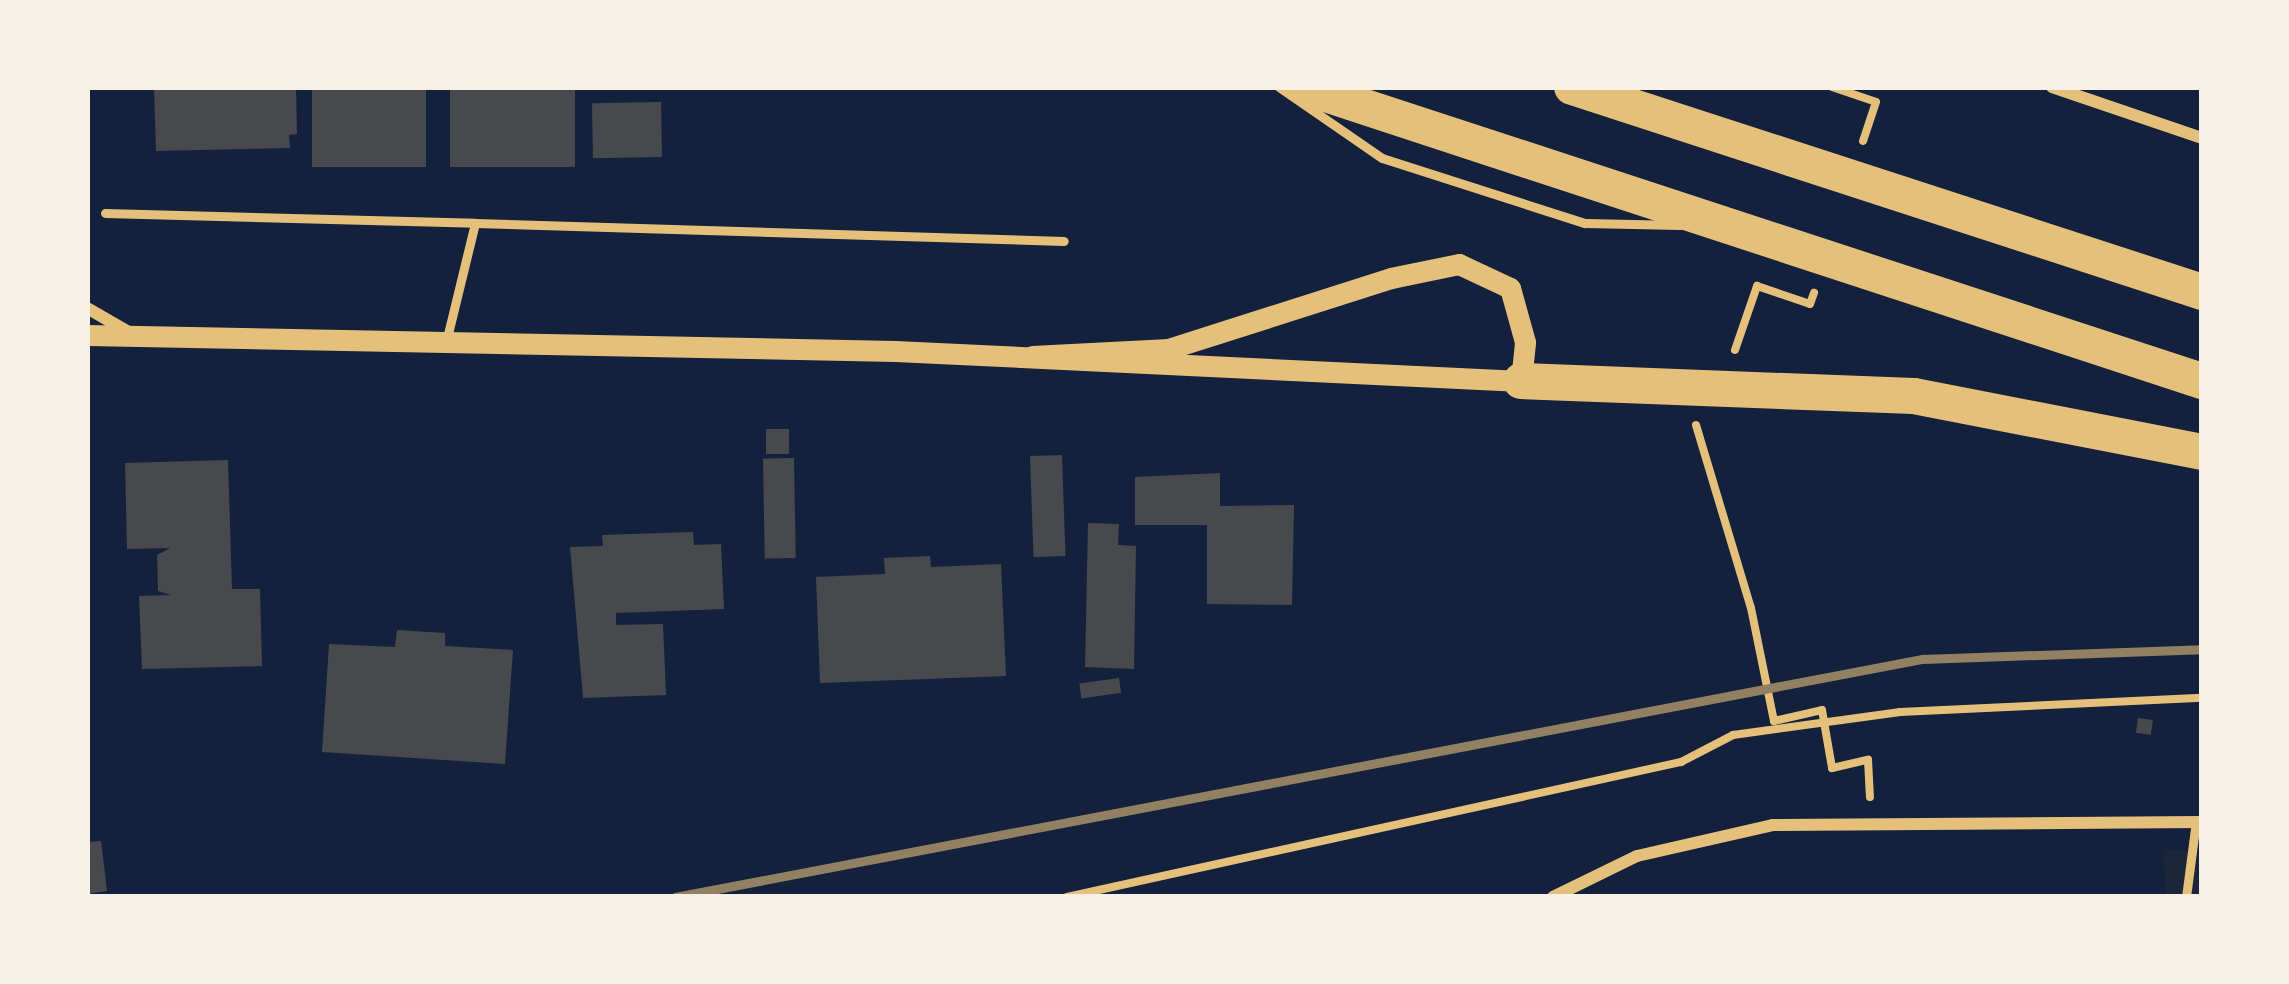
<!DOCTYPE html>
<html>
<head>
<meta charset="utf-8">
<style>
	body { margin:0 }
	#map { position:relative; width:2289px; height:984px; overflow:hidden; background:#14213d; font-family:"PT Serif",serif }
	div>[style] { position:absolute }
	.green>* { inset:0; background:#1d2539 }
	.building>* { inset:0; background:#48494c; transform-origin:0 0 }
	.path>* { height:8px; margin:-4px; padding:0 4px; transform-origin:4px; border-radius:4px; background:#e5c07b }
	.service>* { height:9px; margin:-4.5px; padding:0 4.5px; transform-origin:4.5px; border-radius:4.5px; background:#e5c07b }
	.minor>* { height:12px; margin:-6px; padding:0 6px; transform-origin:6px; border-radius:6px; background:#e5c07b }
	.tertiary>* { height:21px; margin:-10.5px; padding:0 10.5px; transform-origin:10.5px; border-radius:10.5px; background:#e5c07b }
	.motorway>* { height:36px; margin:-18px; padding:0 18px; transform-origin:18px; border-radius:18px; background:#e5c07b }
	.rail>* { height:9px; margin:-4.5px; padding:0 4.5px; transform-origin:4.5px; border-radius:4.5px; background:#918062 }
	span { translate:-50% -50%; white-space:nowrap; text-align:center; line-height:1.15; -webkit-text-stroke:12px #f6f1e7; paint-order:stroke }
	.frame { position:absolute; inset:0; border:90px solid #f6f1e7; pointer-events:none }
</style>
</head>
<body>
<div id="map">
	<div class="green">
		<i style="clip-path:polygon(2163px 849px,2202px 853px,2202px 897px,2166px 897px)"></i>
	</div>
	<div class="building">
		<i style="clip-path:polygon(154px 87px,296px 87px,297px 134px,289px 135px,290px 148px,156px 151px)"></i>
		<i style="left:312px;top:87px;width:114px;height:80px"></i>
		<i style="left:450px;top:87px;width:125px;height:80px"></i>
		<i style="left:661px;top:102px;width:55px;height:69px;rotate:89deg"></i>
		<i style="left:766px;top:429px;width:23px;height:25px"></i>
		<i style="left:1062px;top:455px;width:101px;height:32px;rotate:88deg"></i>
		<i style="left:794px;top:458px;width:100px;height:31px;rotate:89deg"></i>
		<i style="clip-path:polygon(228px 460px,232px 589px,260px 589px,262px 666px,142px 669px,139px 596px,171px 595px,158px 591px,157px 555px,170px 548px,127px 549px,125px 463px)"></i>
		<i style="clip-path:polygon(1220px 473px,1220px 506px,1294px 505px,1292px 605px,1207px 604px,1207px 525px,1135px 525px,1135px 477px)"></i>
		<i style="clip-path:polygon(1088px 523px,1119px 524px,1118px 545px,1136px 546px,1134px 669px,1085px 667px)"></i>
		<i style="clip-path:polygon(693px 532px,694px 545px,721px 544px,724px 609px,616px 613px,616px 625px,663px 624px,666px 695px,583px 698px,570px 547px,603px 546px,602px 535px)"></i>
		<i style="clip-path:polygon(930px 556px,931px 567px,1001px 564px,1006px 676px,820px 683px,816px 577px,885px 574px,884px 558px)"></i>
		<i style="clip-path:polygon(397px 630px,445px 633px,445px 646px,513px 650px,505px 764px,322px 752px,329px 644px,395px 647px)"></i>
		<i style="left:1119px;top:678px;width:15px;height:40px;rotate:82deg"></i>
		<i style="left:2138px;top:718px;width:15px;height:15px;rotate:8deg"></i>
		<i style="clip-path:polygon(101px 841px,107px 891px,87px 894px,87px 842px)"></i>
	</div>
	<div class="path">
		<i style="left:1832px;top:87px;width:46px;rotate:18.8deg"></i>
		<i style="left:1876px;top:102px;width:41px;rotate:108.4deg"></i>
		<i style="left:1735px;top:350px;width:68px;rotate:-71deg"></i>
		<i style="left:1757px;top:286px;width:56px;rotate:18.8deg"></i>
		<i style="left:1810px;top:304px;width:12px;rotate:-70deg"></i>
		<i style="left:1696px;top:425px;width:191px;rotate:73.3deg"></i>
		<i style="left:1751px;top:608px;width:115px;rotate:78.5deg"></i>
		<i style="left:1774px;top:721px;width:49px;rotate:-12.9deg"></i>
		<i style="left:1822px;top:710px;width:59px;rotate:80.2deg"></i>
		<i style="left:1832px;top:768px;width:37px;rotate:-13deg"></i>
		<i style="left:1868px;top:760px;width:37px;rotate:87deg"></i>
		<i style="left:1067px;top:897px;width:629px;rotate:-12.4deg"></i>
		<i style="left:1681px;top:762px;width:59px;rotate:-27.4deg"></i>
		<i style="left:1733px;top:735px;width:169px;rotate:-7.8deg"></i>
		<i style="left:1900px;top:712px;width:302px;rotate:-2.7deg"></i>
	</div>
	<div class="service">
		<i style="left:1279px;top:87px;width:125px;rotate:34.6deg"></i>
		<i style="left:1382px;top:158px;width:213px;rotate:17.8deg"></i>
		<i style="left:1585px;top:223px;width:95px;rotate:1.2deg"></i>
		<i style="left:105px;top:213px;width:370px;rotate:1.5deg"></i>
		<i style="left:446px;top:342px;width:122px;rotate:-76.3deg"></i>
		<i style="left:475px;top:223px;width:589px;rotate:1.75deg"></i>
		<i style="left:2186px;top:897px;width:77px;rotate:-82.5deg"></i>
	</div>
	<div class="minor">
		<i style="left:2052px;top:87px;width:158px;rotate:18.8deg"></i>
		<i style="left:87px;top:308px;width:46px;rotate:29.9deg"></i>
		<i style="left:1553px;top:897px;width:93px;rotate:-26deg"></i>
		<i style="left:1637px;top:856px;width:139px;rotate:-12.8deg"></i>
		<i style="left:1773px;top:825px;width:429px;rotate:-0.4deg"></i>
	</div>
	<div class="tertiary">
		<i style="left:87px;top:335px;width:808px;rotate:1.13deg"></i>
		<i style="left:895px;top:351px;width:627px;rotate:2.74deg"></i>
		<i style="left:1521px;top:381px;width:39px;rotate:-84deg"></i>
		<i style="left:1525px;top:342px;width:56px;rotate:-105.5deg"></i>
		<i style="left:1510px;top:288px;width:56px;rotate:-154.8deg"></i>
		<i style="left:1459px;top:264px;width:69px;rotate:168.4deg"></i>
		<i style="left:1391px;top:278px;width:233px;rotate:162.3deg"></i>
		<i style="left:1169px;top:349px;width:137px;rotate:177.1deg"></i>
	</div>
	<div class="motorway">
		<i style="left:1304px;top:87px;width:945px;rotate:18.13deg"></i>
		<i style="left:1572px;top:87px;width:663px;rotate:18.02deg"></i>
		<i style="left:1521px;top:381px;width:393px;rotate:2.2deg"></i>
		<i style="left:1914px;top:396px;width:293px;rotate:11deg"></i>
	</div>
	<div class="rail">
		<i style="left:675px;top:897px;width:1270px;rotate:-10.81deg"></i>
		<i style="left:1922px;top:659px;width:280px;rotate:-2deg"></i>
	</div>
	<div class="frame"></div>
</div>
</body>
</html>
